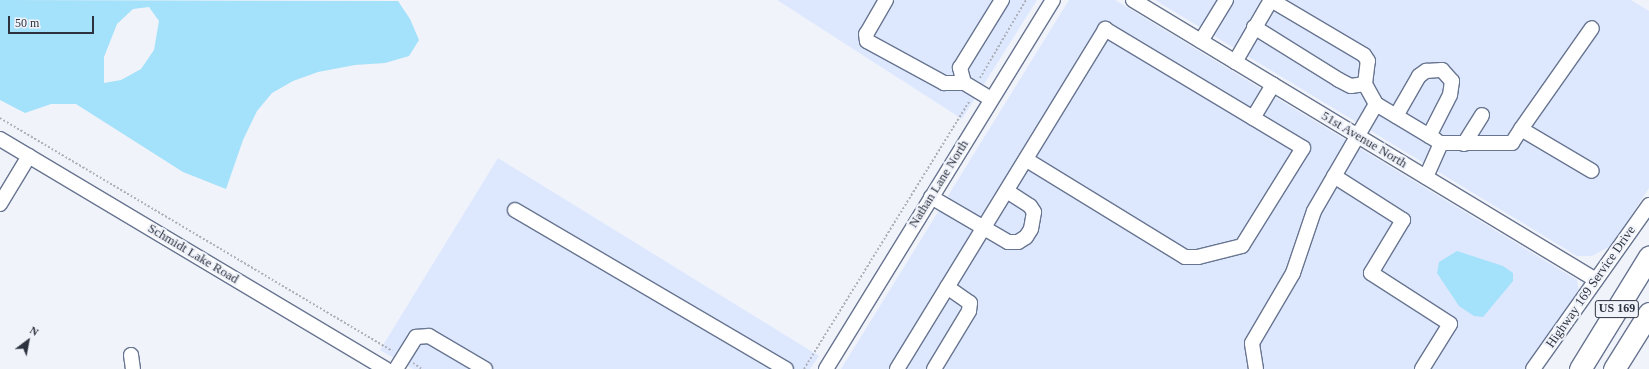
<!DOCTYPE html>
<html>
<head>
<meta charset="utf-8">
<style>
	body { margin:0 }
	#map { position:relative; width:1649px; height:369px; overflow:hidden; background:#f0f3fa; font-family:Georgia,serif }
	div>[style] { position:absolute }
	.built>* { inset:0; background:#dde8ff }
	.water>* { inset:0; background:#a4e1fa }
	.path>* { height:2px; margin-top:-1px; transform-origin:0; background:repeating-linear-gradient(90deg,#adb2ba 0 2px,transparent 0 4px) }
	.roads { filter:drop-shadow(1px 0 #687590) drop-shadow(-1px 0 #687590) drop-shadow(0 1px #687590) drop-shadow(0 -1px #687590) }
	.minor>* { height:14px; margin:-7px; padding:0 7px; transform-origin:7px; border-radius:7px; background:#fff }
	.highway>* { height:21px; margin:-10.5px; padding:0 10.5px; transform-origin:10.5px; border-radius:10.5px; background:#fff }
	span { translate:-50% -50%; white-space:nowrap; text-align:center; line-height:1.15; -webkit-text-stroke:4px #f0f3fa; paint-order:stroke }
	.shield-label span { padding:1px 3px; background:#f0f3fa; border:1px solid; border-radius:3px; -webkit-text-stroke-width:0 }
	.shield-label { font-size:12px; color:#2c323e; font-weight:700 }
	.street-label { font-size:13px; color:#2c323e }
	.north { position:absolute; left:8px; top:321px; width:40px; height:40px; -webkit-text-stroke:3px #f0f3fa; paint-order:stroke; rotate:32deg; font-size:11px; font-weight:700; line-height:16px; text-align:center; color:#2c323e }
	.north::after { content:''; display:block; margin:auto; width:14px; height:18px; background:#2c323e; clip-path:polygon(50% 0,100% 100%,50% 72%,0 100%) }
	.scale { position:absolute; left:8px; top:16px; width:86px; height:18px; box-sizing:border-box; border:2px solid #2c323e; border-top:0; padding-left:5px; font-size:12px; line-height:14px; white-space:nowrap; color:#2c323e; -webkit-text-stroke:3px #f0f3fa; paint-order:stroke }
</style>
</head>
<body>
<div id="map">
	<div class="built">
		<i style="clip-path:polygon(777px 0,1037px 0,962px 119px)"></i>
		<i style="clip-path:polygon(1069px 0,1115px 0,1577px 280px,1579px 292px,1525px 369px,841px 369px)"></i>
		<i style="clip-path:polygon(1155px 0,1631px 0,1649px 11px,1649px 188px,1612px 245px,1592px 256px,1577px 256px)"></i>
		<i style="clip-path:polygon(498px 158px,819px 356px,810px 369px,413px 369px,380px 350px)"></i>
	</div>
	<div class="water">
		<i style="clip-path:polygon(evenodd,0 0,398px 1px,410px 19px,419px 40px,409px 56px,385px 63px,355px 65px,318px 72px,293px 81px,272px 93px,257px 111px,243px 140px,226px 189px,183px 172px,76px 104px,51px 104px,25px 113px,0 100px,0 0,149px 7px,159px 21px,154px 50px,141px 69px,121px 80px,104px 83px,104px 57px,117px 24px,133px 9px,149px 7px)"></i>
		<i style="clip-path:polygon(1457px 251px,1503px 266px,1513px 273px,1513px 281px,1483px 317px,1474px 316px,1459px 306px,1437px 273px,1439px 262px)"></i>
	</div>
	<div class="path">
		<i style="left:980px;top:78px;width:91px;rotate:-59.5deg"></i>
		<i style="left:0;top:118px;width:456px;rotate:30.7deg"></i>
		<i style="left:413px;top:363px;width:11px;rotate:34deg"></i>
		<i style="left:804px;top:369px;width:316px;rotate:-58.3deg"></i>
	</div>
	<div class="roads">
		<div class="minor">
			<i style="left:886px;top:0;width:39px;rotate:120deg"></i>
			<i style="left:866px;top:34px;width:7px;rotate:82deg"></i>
			<i style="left:867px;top:41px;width:88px;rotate:28.6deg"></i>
			<i style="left:944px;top:83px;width:20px"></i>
			<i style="left:1133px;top:0;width:541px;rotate:31.16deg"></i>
			<i style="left:1254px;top:27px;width:100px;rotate:31.9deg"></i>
			<i style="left:1339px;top:80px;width:13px;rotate:27deg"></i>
			<i style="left:1351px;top:86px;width:14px;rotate:-8deg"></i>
			<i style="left:1201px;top:41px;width:48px;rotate:-58.6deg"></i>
			<i style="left:1235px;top:62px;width:72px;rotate:-59.9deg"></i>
			<i style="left:991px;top:99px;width:31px;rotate:-149deg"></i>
			<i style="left:964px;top:83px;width:16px;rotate:-105deg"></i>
			<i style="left:960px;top:68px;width:80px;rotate:-58.3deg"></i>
			<i style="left:1376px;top:104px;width:70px;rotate:31deg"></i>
			<i style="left:1396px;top:116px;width:46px;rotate:-60.1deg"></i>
			<i style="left:1419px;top:76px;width:9px;rotate:-36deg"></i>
			<i style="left:1426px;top:71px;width:16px;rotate:-4deg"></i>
			<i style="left:1442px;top:70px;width:15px;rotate:48deg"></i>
			<i style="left:1452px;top:81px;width:14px;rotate:98deg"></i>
			<i style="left:1450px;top:95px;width:46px;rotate:117.1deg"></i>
			<i style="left:1253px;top:118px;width:39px;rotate:-59deg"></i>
			<i style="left:1521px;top:129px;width:123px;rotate:-54.9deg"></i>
			<i style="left:0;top:139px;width:449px;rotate:30.8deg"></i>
			<i style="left:1464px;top:144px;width:34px;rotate:-58deg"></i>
			<i style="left:1334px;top:176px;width:82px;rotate:32.5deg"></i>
			<i style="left:1403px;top:220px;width:62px;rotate:121.1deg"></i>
			<i style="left:1371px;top:273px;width:94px;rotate:32.8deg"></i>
			<i style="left:1450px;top:324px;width:53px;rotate:121.9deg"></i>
			<i style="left:1426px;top:177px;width:37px;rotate:-66deg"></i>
			<i style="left:1441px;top:143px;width:71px"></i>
			<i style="left:1512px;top:143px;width:17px;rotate:-57deg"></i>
			<i style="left:1521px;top:129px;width:82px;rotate:30.6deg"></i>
			<i style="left:931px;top:197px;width:89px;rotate:30.3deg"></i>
			<i style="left:1008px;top:242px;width:10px"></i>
			<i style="left:1018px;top:242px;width:9px;rotate:-32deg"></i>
			<i style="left:1026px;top:237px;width:9px;rotate:-58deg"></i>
			<i style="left:1031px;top:229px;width:17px;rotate:-80deg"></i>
			<i style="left:1034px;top:212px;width:7px;rotate:-124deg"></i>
			<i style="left:1030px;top:206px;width:27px;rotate:-147deg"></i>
			<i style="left:0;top:204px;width:56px;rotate:-58.9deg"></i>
			<i style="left:515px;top:210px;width:314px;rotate:30.4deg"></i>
			<i style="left:131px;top:355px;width:14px;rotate:82deg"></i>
			<i style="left:396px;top:369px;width:38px;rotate:-58deg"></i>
			<i style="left:416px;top:337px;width:13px;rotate:-4deg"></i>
			<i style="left:429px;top:336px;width:65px;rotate:30.5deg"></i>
			<i style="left:826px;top:369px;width:433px;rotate:-58.4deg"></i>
			<i style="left:897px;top:369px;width:399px;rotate:-58.5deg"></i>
			<i style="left:1105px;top:29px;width:231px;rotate:31deg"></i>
			<i style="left:1303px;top:148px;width:115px;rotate:121.9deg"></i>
			<i style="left:1242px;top:246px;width:45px;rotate:166deg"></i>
			<i style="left:1198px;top:257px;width:13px;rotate:180deg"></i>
			<i style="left:1185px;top:257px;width:185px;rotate:-148.5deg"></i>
			<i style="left:934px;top:369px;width:68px;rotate:-58.9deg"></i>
			<i style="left:969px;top:311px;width:8px;rotate:-83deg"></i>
			<i style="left:970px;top:303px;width:28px;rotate:-145deg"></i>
			<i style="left:1256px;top:369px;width:26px;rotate:-99deg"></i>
			<i style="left:1252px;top:343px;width:81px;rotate:-59.6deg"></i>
			<i style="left:1293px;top:273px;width:65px;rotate:-71.3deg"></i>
			<i style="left:1314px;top:211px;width:124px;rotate:-59.9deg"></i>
			<i style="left:1376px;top:104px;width:23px;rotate:-119deg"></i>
			<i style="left:1365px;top:84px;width:23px;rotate:-83deg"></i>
			<i style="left:1368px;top:61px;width:7px;rotate:-124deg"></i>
			<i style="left:1364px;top:55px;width:108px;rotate:-149.4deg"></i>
			<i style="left:1533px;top:369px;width:201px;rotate:-54.7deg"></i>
		</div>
		<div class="highway">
			<i style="left:1580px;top:369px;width:132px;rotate:-58.4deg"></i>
			<i style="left:1614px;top:369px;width:66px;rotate:-58deg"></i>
		</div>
	</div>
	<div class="shield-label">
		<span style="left:1617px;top:309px">US 169</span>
	</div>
	<div class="street-label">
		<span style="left:1364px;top:140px;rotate:31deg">51st Avenue North</span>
		<span style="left:939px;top:184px;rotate:-58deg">Nathan Lane North</span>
		<span style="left:193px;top:254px;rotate:31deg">Schmidt Lake Road</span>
		<span style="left:1591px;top:287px;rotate:-55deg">Highway 169 Service Drive</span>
	</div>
	<div class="north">N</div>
	<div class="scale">50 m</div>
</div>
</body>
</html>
